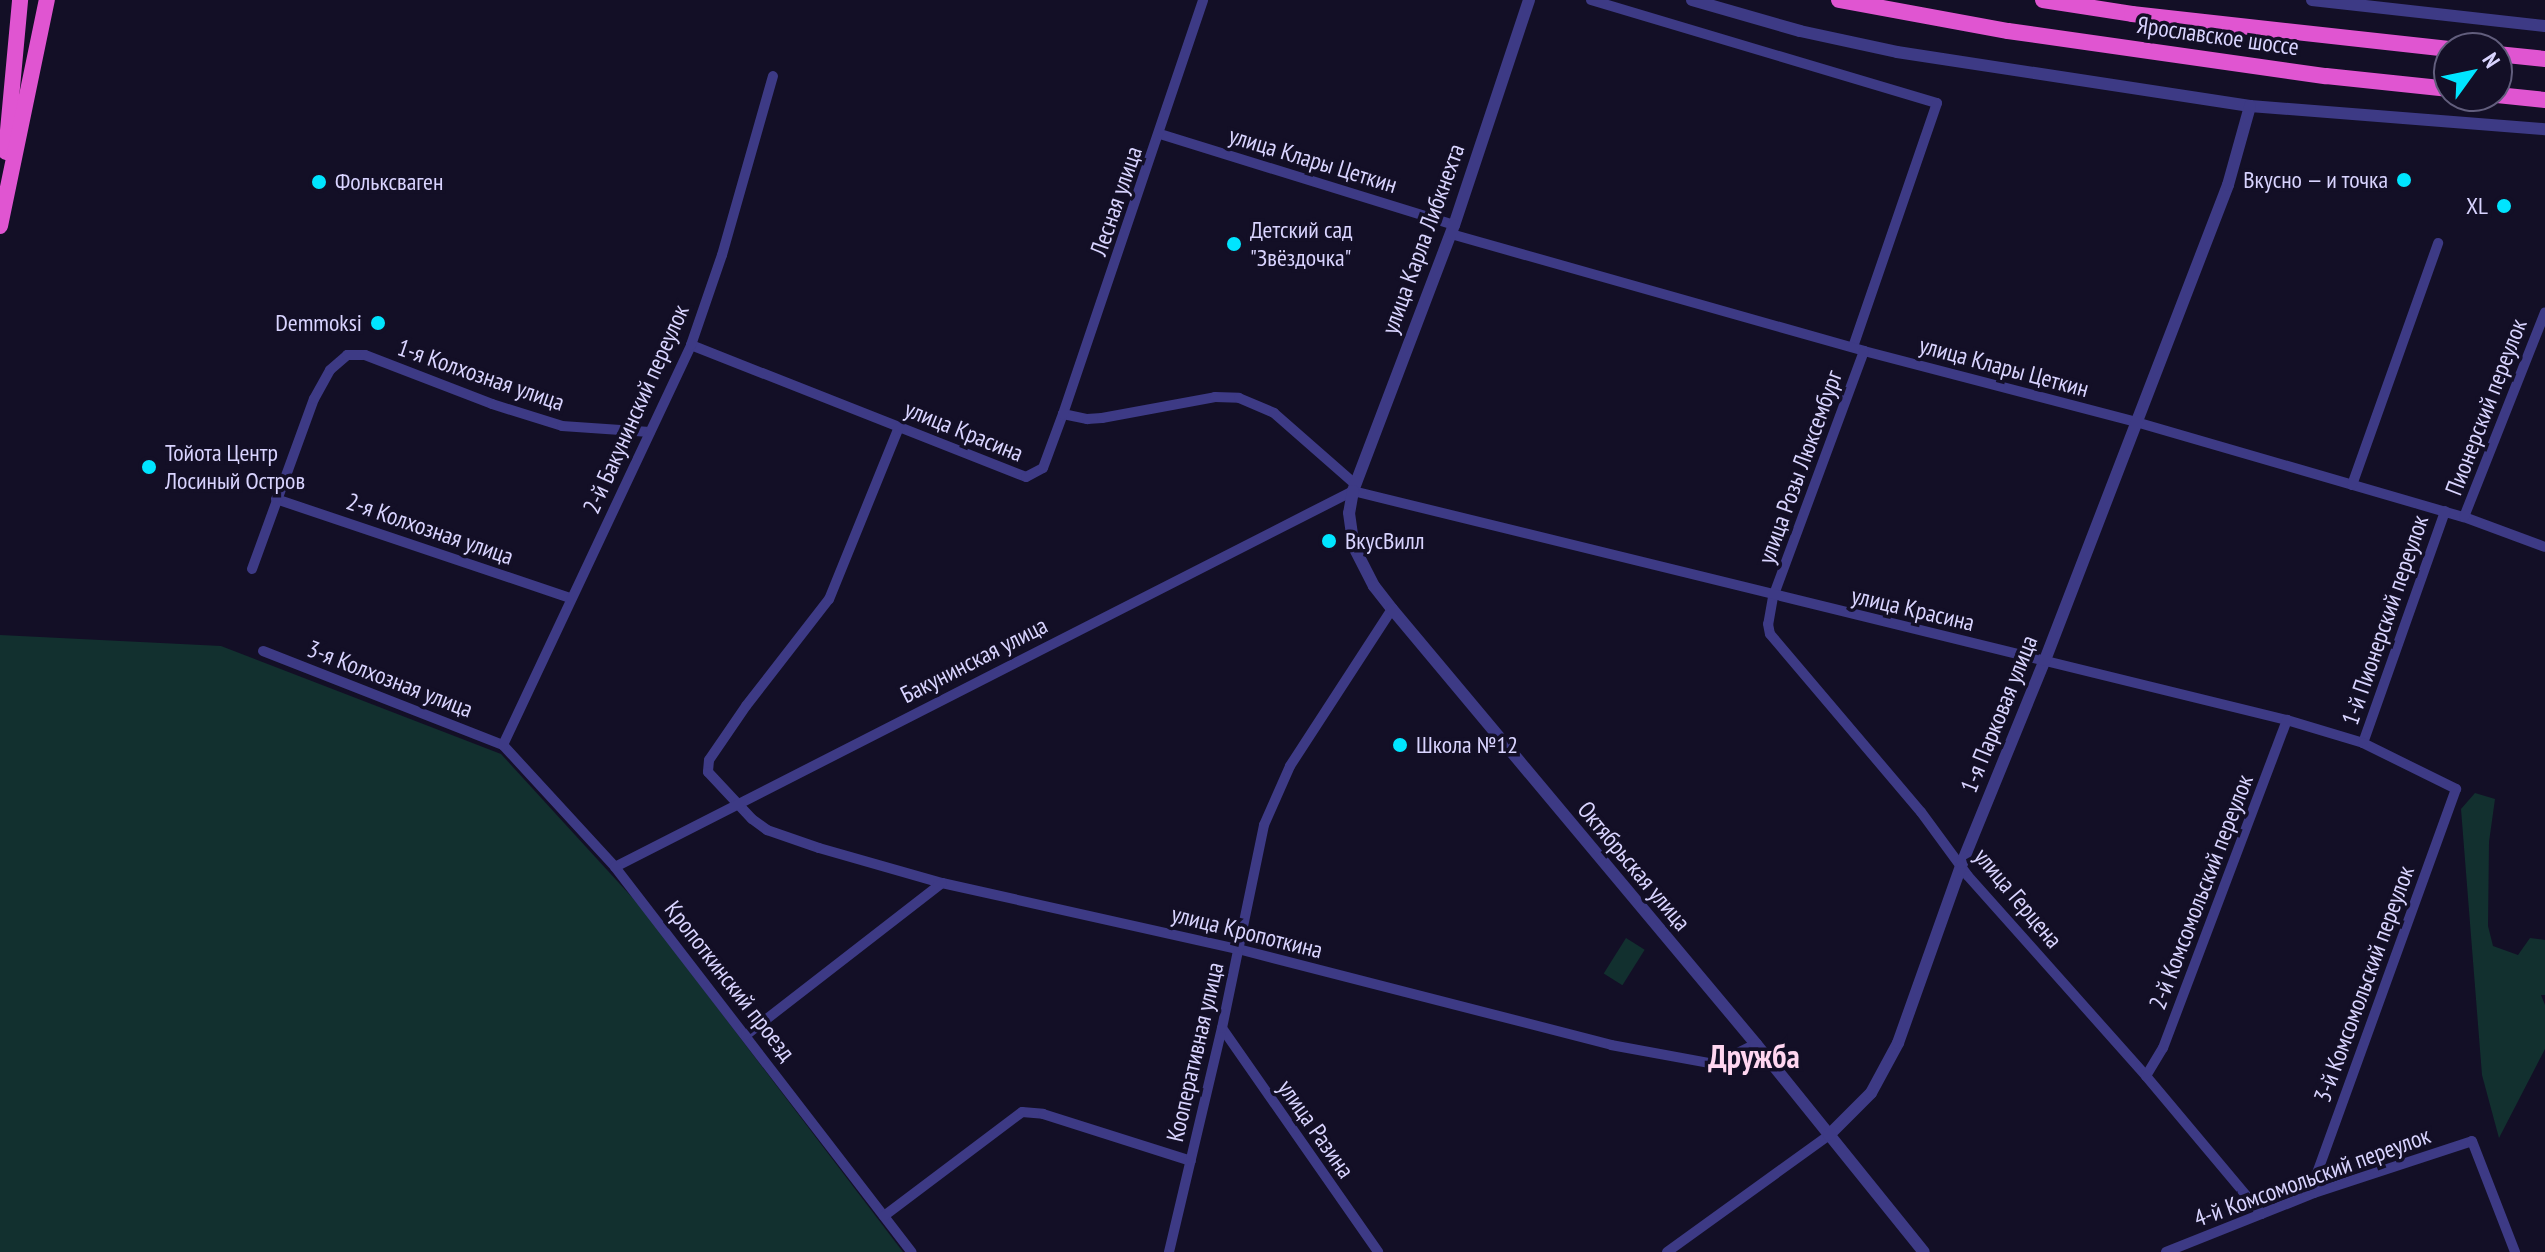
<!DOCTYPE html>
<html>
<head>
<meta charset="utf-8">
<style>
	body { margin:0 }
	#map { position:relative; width:2545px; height:1252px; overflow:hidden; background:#130f26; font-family:"PT Sans Narrow",sans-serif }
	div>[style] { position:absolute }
	.green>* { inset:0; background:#12302f; transform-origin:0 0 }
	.minor>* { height:10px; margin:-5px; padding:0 5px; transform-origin:5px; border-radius:5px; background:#3d3a85 }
	.tertiary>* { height:12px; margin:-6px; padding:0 6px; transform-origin:6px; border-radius:6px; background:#3d3a85 }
	.trunk>* { height:16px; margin:-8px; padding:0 8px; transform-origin:8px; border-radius:8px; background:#e055d1 }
	.dots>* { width:22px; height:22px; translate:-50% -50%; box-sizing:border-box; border:4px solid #130f26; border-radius:50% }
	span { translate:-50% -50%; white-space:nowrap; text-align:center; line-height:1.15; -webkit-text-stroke:7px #130f26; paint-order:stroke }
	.street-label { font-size:24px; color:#d9d4ff }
	.poi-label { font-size:24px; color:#d9d4ff }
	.right { translate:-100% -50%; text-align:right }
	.left { translate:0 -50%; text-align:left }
	.district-label { font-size:32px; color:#ffd6f0; font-weight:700 }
	.north { position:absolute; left:2433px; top:32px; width:80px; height:80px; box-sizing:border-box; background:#130f26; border:2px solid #625e7d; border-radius:50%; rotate:57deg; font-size:22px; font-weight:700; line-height:32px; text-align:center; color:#d9d4ff }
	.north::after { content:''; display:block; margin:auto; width:28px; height:36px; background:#00e5ff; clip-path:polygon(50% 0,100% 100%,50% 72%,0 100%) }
</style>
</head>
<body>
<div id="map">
	<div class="green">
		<i style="clip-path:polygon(0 635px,221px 646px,501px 754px,640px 906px,903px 1252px,0 1252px)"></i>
		<i style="clip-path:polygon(2475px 793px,2495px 799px,2489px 842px,2488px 926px,2493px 946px,2518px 955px,2530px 938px,2545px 940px,2545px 995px,2541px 995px,2545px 1005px,2545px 1049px,2499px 1138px,2482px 1075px,2461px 809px)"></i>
		<i style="left:1626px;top:938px;width:22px;height:42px;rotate:32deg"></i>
	</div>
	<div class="minor">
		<i style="left:1591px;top:0;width:361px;rotate:16.6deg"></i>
		<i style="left:1937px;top:103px;width:258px;rotate:109deg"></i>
		<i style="left:1160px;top:134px;width:308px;rotate:17.2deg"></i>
		<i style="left:1451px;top:234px;width:429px;rotate:15.8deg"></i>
		<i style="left:1864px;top:351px;width:281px;rotate:14.6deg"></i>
		<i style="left:2136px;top:422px;width:341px;rotate:16.2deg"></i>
		<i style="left:2464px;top:517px;width:86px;rotate:20.3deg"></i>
		<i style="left:691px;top:345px;width:360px;rotate:21.5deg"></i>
		<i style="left:1026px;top:477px;width:19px;rotate:-28deg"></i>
		<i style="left:1043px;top:468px;width:58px;rotate:-69.7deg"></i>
		<i style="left:1063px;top:414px;width:25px;rotate:12deg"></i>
		<i style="left:1087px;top:419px;width:15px;rotate:-4deg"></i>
		<i style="left:1102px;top:418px;width:115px;rotate:-10.5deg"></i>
		<i style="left:1215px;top:397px;width:24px;rotate:2deg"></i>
		<i style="left:1239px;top:398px;width:38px;rotate:23deg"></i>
		<i style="left:1274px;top:413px;width:108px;rotate:41.2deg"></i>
		<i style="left:1864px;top:351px;width:262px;rotate:110.3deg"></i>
		<i style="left:1773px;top:597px;width:27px;rotate:100deg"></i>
		<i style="left:1768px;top:624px;width:10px;rotate:79deg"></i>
		<i style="left:1770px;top:634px;width:233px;rotate:49.7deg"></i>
		<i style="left:1921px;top:812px;width:79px;rotate:53.7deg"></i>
		<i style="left:1968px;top:876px;width:268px;rotate:48.3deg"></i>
		<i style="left:2146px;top:1076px;width:180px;rotate:50deg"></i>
		<i style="left:1063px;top:414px;width:437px;rotate:-71.3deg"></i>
		<i style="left:899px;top:427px;width:186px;rotate:112.1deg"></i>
		<i style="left:829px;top:599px;width:135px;rotate:127.8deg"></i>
		<i style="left:746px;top:706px;width:65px;rotate:124.4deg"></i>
		<i style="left:709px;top:760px;width:12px;rotate:95deg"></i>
		<i style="left:708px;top:772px;width:64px;rotate:46.9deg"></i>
		<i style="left:752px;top:819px;width:19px;rotate:36deg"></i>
		<i style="left:767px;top:830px;width:55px;rotate:19.1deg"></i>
		<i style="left:819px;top:848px;width:128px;rotate:15.9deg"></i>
		<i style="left:942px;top:883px;width:303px;rotate:12.6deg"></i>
		<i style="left:1238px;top:949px;width:385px;rotate:14.4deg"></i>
		<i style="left:1611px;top:1045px;width:106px;rotate:10.4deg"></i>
		<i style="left:1715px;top:1064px;width:46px;rotate:-26deg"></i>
		<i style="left:2352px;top:485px;width:257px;rotate:-70.4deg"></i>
		<i style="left:276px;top:499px;width:311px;rotate:18.6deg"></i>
		<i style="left:2464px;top:517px;width:220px;rotate:-68.4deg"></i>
		<i style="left:252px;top:569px;width:181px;rotate:-70deg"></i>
		<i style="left:314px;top:399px;width:33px;rotate:-61deg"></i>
		<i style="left:330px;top:370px;width:23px;rotate:-41deg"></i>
		<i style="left:347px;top:355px;width:18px"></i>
		<i style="left:365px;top:355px;width:136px;rotate:21.1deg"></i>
		<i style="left:492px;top:404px;width:73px;rotate:17.4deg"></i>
		<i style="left:562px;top:426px;width:88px;rotate:3.9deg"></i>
		<i style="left:263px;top:651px;width:258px;rotate:21.4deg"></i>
		<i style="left:503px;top:745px;width:166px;rotate:47.4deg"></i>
		<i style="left:615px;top:867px;width:486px;rotate:52.4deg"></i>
		<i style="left:2363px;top:743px;width:246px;rotate:-70.5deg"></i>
		<i style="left:503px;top:745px;width:442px;rotate:-64.8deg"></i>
		<i style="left:691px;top:345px;width:95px;rotate:-71deg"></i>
		<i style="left:722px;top:255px;width:186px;rotate:-74.1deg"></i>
		<i style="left:615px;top:867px;width:828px;rotate:-27deg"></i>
		<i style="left:1353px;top:491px;width:962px;rotate:13.78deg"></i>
		<i style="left:2287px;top:720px;width:79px;rotate:16.8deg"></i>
		<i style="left:2363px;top:743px;width:104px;rotate:26.3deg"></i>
		<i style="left:2456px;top:789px;width:409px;rotate:109.9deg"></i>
		<i style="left:2317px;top:1174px;width:19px;rotate:99deg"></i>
		<i style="left:1222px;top:1028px;width:273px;rotate:55.1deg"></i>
		<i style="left:746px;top:1035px;width:248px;rotate:-37.8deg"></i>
		<i style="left:2146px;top:1076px;width:33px;rotate:-59deg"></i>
		<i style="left:2163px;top:1048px;width:351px;rotate:-69.3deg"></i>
		<i style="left:884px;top:1216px;width:173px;rotate:-37deg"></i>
		<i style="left:1022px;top:1112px;width:21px;rotate:5deg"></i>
		<i style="left:1043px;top:1114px;width:155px;rotate:17.6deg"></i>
		<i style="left:1169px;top:1252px;width:230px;rotate:-76.7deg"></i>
		<i style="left:1222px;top:1028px;width:207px;rotate:-78.3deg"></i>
		<i style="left:1264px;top:825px;width:64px;rotate:-66.2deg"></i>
		<i style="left:1290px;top:766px;width:187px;rotate:-57deg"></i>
		<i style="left:1667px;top:1252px;width:200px;rotate:-35.8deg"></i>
		<i style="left:2166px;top:1252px;width:159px;rotate:-21.7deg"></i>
		<i style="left:2314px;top:1193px;width:166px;rotate:-18.2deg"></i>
		<i style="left:2472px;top:1141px;width:119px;rotate:68.8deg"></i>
	</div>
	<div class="tertiary">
		<i style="left:1529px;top:0;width:237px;rotate:108.4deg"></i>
		<i style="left:1454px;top:225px;width:285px;rotate:110.8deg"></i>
		<i style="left:1353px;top:491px;width:22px;rotate:100deg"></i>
		<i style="left:1349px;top:513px;width:34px;rotate:82deg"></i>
		<i style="left:1354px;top:547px;width:44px;rotate:62.9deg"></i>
		<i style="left:1374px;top:586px;width:29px;rotate:52deg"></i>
		<i style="left:1392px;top:609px;width:567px;rotate:50.08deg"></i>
		<i style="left:1756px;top:1044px;width:267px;rotate:51.1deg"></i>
		<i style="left:1692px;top:0;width:112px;rotate:16deg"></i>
		<i style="left:1800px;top:31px;width:99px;rotate:12.2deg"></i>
		<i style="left:1897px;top:52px;width:357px;rotate:8.7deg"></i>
		<i style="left:2250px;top:106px;width:296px;rotate:4.5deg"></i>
		<i style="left:2312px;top:0;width:234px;rotate:6.4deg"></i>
		<i style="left:1829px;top:1135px;width:59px;rotate:-45deg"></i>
		<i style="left:1871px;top:1093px;width:57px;rotate:-61.6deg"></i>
		<i style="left:1898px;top:1043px;width:191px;rotate:-70.4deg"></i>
		<i style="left:1962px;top:863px;width:219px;rotate:-67.8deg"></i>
		<i style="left:2045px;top:660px;width:509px;rotate:-68.93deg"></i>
		<i style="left:2228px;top:185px;width:82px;rotate:-74.4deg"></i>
	</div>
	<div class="trunk">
		<i style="left:1839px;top:0;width:172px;rotate:10.4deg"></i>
		<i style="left:2008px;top:31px;width:321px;rotate:8.1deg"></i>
		<i style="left:2326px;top:76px;width:124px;rotate:6deg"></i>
		<i style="left:2043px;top:0;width:90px;rotate:8.9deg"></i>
		<i style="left:2132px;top:14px;width:319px;rotate:6.3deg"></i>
		<i style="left:2497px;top:54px;width:48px;rotate:5.9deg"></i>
		<i style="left:2497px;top:95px;width:48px;rotate:5.9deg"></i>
		<i style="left:6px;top:152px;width:153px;rotate:-84.7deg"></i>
		<i style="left:0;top:226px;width:231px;rotate:-78.3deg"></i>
	</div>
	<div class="dots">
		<i style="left:2404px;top:180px;background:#00e5ff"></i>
		<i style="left:319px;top:182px;background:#00e5ff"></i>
		<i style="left:2504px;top:206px;background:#00e5ff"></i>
		<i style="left:1234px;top:244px;background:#00e5ff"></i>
		<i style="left:378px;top:323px;background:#00e5ff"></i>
		<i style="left:149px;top:467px;background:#00e5ff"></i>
		<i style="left:1329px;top:541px;background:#00e5ff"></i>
		<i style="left:1400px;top:745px;background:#00e5ff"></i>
	</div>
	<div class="street-label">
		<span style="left:2218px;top:36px;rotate:8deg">Ярославское шоссе</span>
		<span style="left:1313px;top:160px;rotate:17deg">улица Клары Цеткин</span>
		<span style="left:1116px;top:201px;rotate:-71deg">Лесная улица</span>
		<span style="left:1423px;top:239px;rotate:-70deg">улица Карла Либкнехта</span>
		<span style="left:2004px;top:367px;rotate:15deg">улица Клары Цеткин</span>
		<span style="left:481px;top:375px;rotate:19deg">1-я Колхозная улица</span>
		<span style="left:2486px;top:407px;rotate:-69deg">Пионерский переулок</span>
		<span style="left:636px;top:409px;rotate:-66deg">2-й Бакунинский переулок</span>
		<span style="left:964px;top:431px;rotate:22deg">улица Красина</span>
		<span style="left:1800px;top:467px;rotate:-70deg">улица Розы Люксембург</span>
		<span style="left:430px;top:529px;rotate:19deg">2-я Колхозная улица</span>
		<span style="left:1913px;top:609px;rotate:13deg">улица Красина</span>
		<span style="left:2385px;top:620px;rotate:-71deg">1-й Пионерский переулок</span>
		<span style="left:974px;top:660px;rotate:-27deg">Бакунинская улица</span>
		<span style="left:390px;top:679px;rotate:21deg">3-я Колхозная улица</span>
		<span style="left:1999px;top:714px;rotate:-68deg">1-я Парковая улица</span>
		<span style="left:1634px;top:866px;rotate:50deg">Октябрьская улица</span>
		<span style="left:2201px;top:892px;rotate:-69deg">2-й Комсомольский переулок</span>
		<span style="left:2018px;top:898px;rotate:50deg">улица Герцена</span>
		<span style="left:1247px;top:932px;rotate:14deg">улица Кропоткина</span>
		<span style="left:730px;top:981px;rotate:52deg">Кропоткинский проезд</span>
		<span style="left:2364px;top:984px;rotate:-70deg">3-й Комсомольский переулок</span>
		<span style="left:1195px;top:1052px;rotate:-77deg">Кооперативная улица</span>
		<span style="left:1316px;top:1129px;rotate:55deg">улица Разина</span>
		<span style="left:2312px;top:1177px;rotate:-20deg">4-й Комсомольский переулок</span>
	</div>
	<div class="poi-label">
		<span class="right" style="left:2388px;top:180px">Вкусно — и точка</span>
		<span class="left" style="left:335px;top:182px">Фольксваген</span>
		<span class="right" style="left:2488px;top:206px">XL</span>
		<span class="left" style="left:1250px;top:244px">Детский сад<br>"Звёздочка"</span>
		<span class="right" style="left:362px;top:323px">Demmoksi</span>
		<span class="left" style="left:165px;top:467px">Тойота Центр<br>Лосиный Остров</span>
		<span class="left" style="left:1345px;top:541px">ВкусВилл</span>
		<span class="left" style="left:1416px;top:745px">Школа №12</span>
	</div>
	<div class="district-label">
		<span style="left:1754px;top:1056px">Дружба</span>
	</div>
	<div class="north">N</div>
</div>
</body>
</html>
